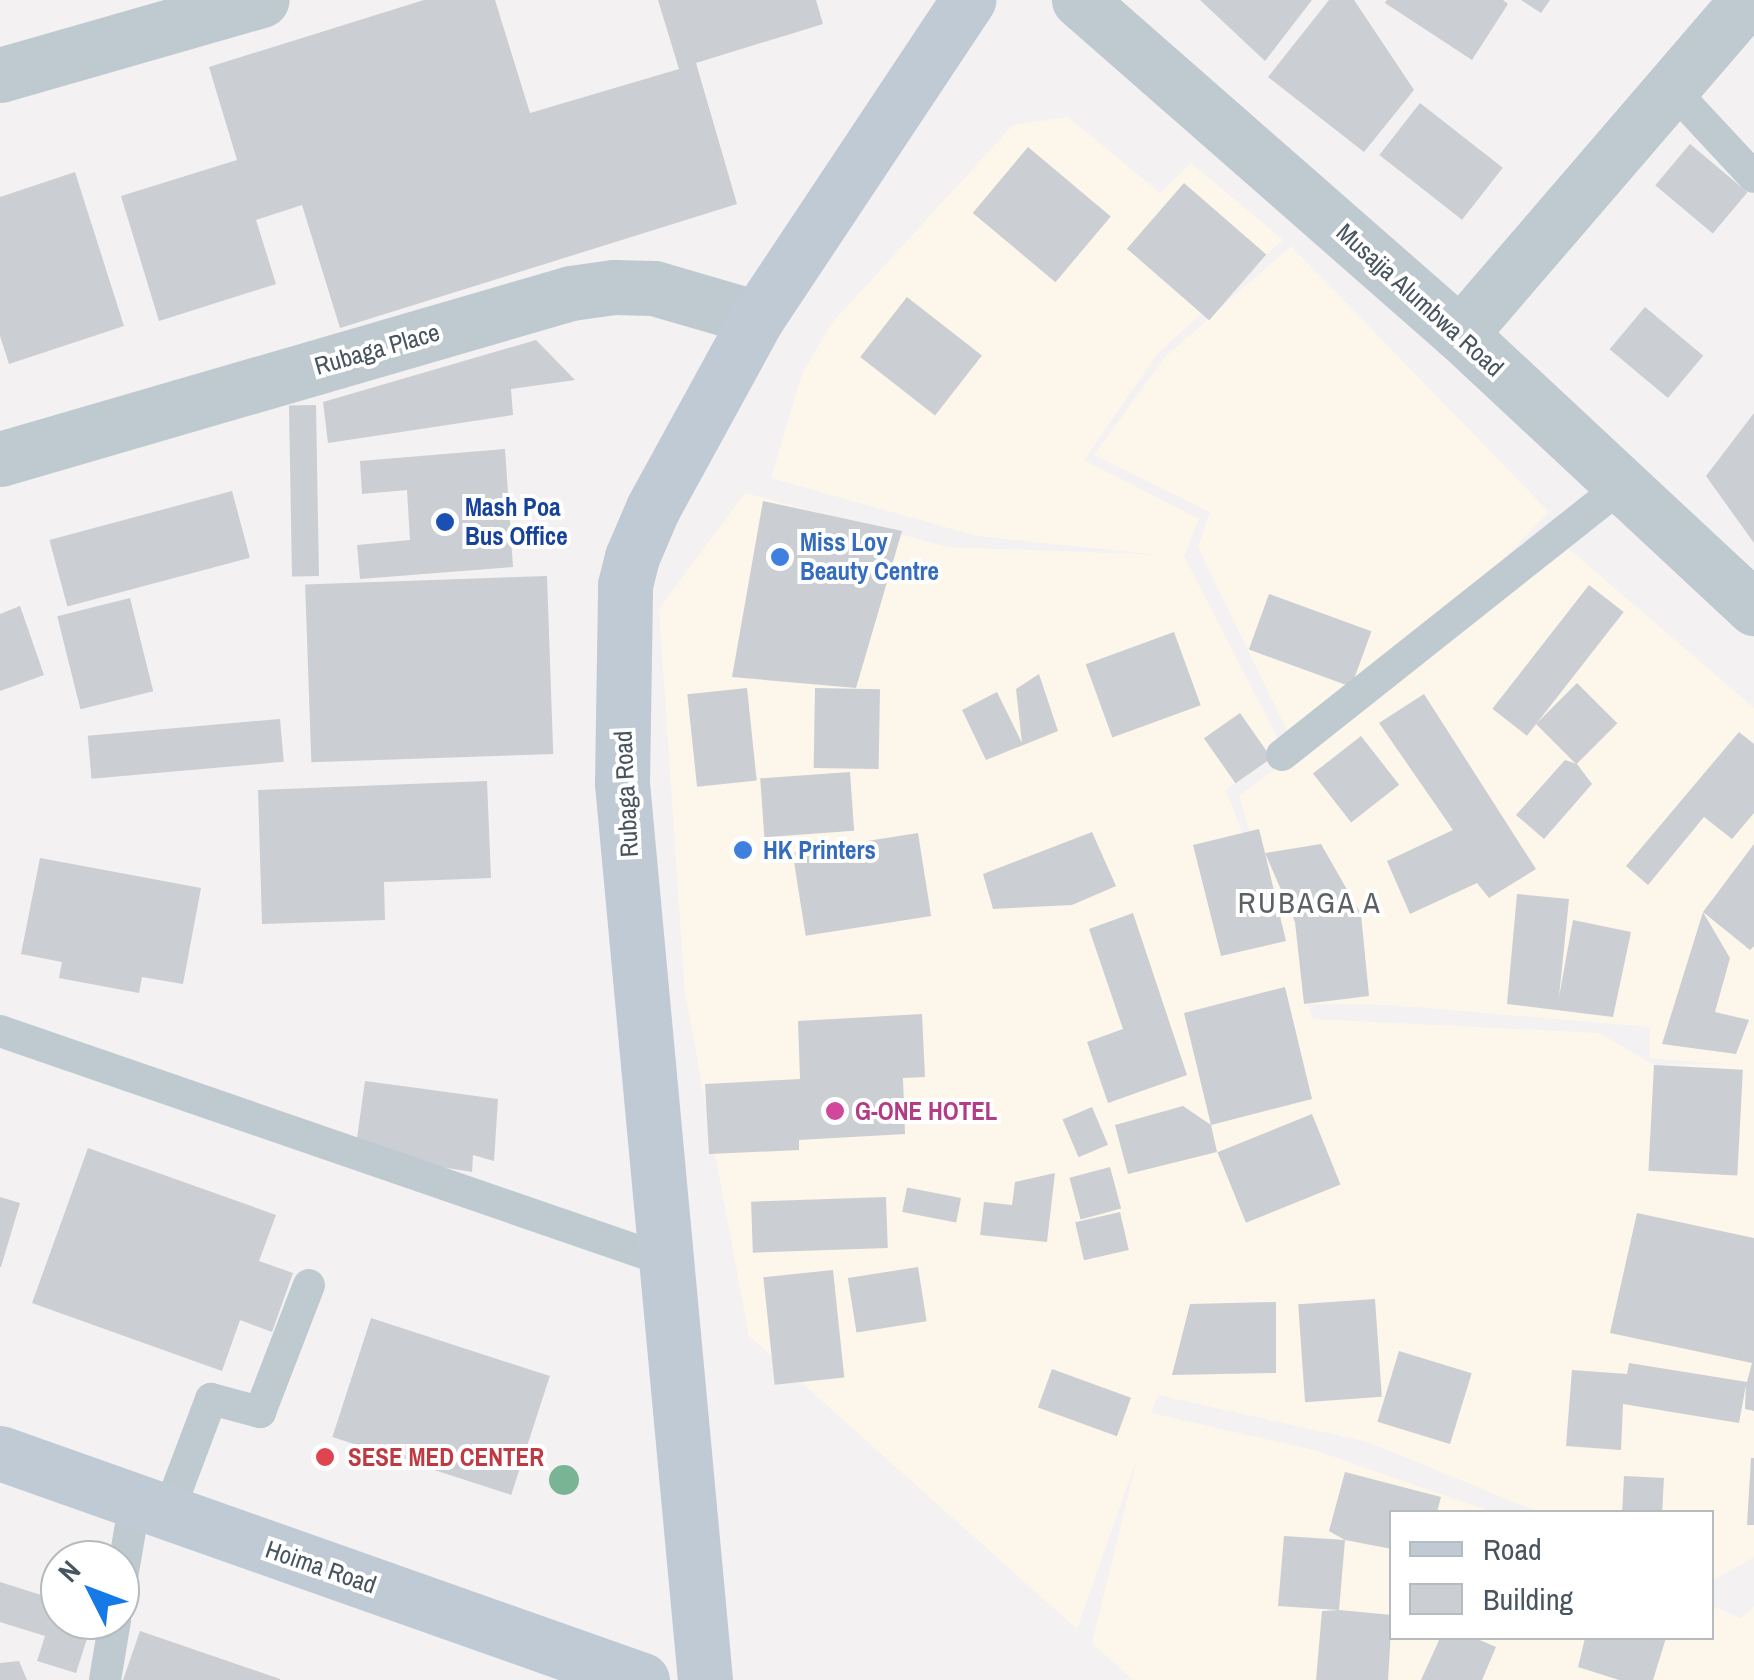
<!DOCTYPE html>
<html>
<head>
<meta charset="utf-8">
<style>
	body { margin:0 }
	#map { position:relative; width:1754px; height:1680px; overflow:hidden; background:#f3f1f1; font-family:"Archivo Narrow",sans-serif }
	div>[style] { position:absolute }
	.commercial>* { inset:0; background:#fdf7eb }
	.building>* { inset:0; background:#cbced3; transform-origin:0 0 }
	.service>* { height:32px; margin:-16px; padding:0 16px; transform-origin:16px; border-radius:16px; background:#bfc9d0 }
	.minor>* { height:55px; margin:-27.5px; padding:0 27.5px; transform-origin:27.5px; border-radius:27.5px; background:#bfc9d0 }
	.secondary>* { height:55px; margin:-27.5px; padding:0 27.5px; transform-origin:27.5px; border-radius:27.5px; background:#bfcad5 }
	.trees>* { width:30px; height:30px; margin:-15px; border-radius:50%; background:#79b495 }
	.dots>* { width:28px; height:28px; translate:-50% -50%; box-sizing:border-box; border:5px solid #fff; border-radius:50% }
	span { translate:-50% -50%; white-space:nowrap; text-align:center; line-height:1.15; -webkit-text-stroke:8px #fff; paint-order:stroke }
	.street-label { font-size:25px; color:#48555f }
	.transit-label { font-size:25px; color:#164399; font-weight:700 }
	.left { translate:0 -50%; text-align:left }
	.shop-label { font-size:25px; color:#366cbe; font-weight:700 }
	.hotel-label { font-size:25px; color:#b23c85; font-weight:700 }
	.health-label { font-size:25px; color:#be3a42; font-weight:700 }
	.quarter-label { font-size:30px; color:#5d6166; letter-spacing:2.5px }
	.legend { position:absolute; left:1389px; top:1510px; width:325px; height:130px; box-sizing:border-box; background:#fff; border:2px solid #b6bbbf; margin:0; padding:12px 18px; list-style:none; font-size:30px; color:#48555f }
	.legend li { display:flex; align-items:center; gap:20px; height:50px }
	.legend b { width:50px; border:2px solid #b6bbbf }
	.north { position:absolute; left:40px; top:1540px; width:100px; height:100px; box-sizing:border-box; background:#fff; border:2px solid #b6bbbf; border-radius:50%; rotate:312deg; font-size:28px; font-weight:700; line-height:40px; text-align:center; color:#48555f }
	.north::after { content:''; display:block; margin:auto; width:35px; height:45px; background:#1679e8; clip-path:polygon(50% 0,100% 100%,50% 72%,0 100%) }
</style>
</head>
<body>
<div id="map">
	<div class="commercial">
		<i style="clip-path:polygon(evenodd,1068px 117px,1160px 193px,1191px 163px,1283px 240px,1158px 353px,1084px 460px,1199px 519px,1184px 556px,1281px 745px,1226px 790px,1281px 936px,1239px 796px,1569px 549px,1754px 708px,1754px 1557px,1712px 1581px,1712px 1512px,1538px 1512px,1368px 1442px,1158px 1395px,1151px 1413px,1314px 1450px,1492px 1512px,1392px 1512px,1392px 1638px,1712px 1638px,1712px 1606px,1740px 1618px,1754px 1607px,1754px 1680px,1133px 1680px,1092px 1643px,1138px 1455px,1077px 1629px,749px 1336px,685px 993px,659px 609px,745px 493px,948px 547px,1159px 555px,977px 536px,771px 478px,802px 374px,831px 324px,1013px 125px,1068px 117px,1307px 1004px,1391px 1005px,1650px 1027px,1649px 1058px,1722px 1064px,1654px 1065px,1599px 1033px,1313px 1019px,1307px 1004px)"></i>
		<i style="clip-path:polygon(1291px 246px,1549px 512px,1407px 658px,1291px 739px,1198px 547px,1210px 512px,1094px 455px,1165px 357px)"></i>
	</div>
	<div class="building">
		<i style="clip-path:polygon(424px 0,495px 0,530px 113px,679px 69px,658px 0,816px 0,823px 24px,696px 63px,737px 204px,340px 328px,302px 205px,256px 220px,276px 284px,159px 321px,121px 196px,237px 160px,209px 67px)"></i>
		<i style="clip-path:polygon(1200px 0,1312px 0,1265px 61px)"></i>
		<i style="clip-path:polygon(1329px 0,1354px 0,1414px 90px,1364px 152px,1268px 77px)"></i>
		<i style="clip-path:polygon(1387px 0,1503px 0,1508px 4px,1472px 60px,1385px 3px)"></i>
		<i style="clip-path:polygon(1521px 0,1550px 0,1541px 13px)"></i>
		<i style="left:1420px;top:103px;width:105px;height:66px;rotate:38deg"></i>
		<i style="left:1690px;top:144px;width:75px;height:54px;rotate:40deg"></i>
		<i style="left:1028px;top:147px;width:108px;height:86px;rotate:40deg"></i>
		<i style="clip-path:polygon(75px 172px,124px 326px,9px 364px,0 336px,0 197px)"></i>
		<i style="left:1184px;top:183px;width:109px;height:87px;rotate:41deg"></i>
		<i style="left:907px;top:297px;width:95px;height:76px;rotate:38deg"></i>
		<i style="left:1645px;top:307px;width:76px;height:55px;rotate:40deg"></i>
		<i style="clip-path:polygon(536px 340px,575px 380px,511px 389px,513px 415px,328px 443px,323px 402px)"></i>
		<i style="left:316px;top:405px;width:171px;height:27px;rotate:89deg"></i>
		<i style="clip-path:polygon(1754px 413px,1754px 543px,1706px 476px)"></i>
		<i style="clip-path:polygon(505px 449px,513px 567px,360px 579px,357px 545px,410px 540px,407px 490px,362px 494px,360px 461px)"></i>
		<i style="left:232px;top:491px;width:69px;height:189px;rotate:75deg"></i>
		<i style="clip-path:polygon(763px 501px,902px 531px,856px 688px,732px 677px)"></i>
		<i style="left:547px;top:576px;width:178px;height:242px;rotate:88deg"></i>
		<i style="left:1589px;top:585px;width:44px;height:157px;rotate:38deg"></i>
		<i style="left:1269px;top:594px;width:109px;height:59px;rotate:20deg"></i>
		<i style="left:130px;top:598px;width:96px;height:75px;rotate:76deg"></i>
		<i style="clip-path:polygon(20px 606px,44px 675px,0 691px,0 614px)"></i>
		<i style="left:1174px;top:632px;width:78px;height:94px;rotate:70deg"></i>
		<i style="clip-path:polygon(1039px 674px,1058px 731px,986px 760px,962px 710px,997px 692px,1022px 743px,1016px 689px)"></i>
		<i style="left:1577px;top:683px;width:57px;height:58px;rotate:45deg"></i>
		<i style="left:747px;top:688px;width:93px;height:60px;rotate:84deg"></i>
		<i style="left:815px;top:688px;width:65px;height:80px;rotate:1deg"></i>
		<i style="clip-path:polygon(1424px 694px,1536px 869px,1489px 898px,1477px 883px,1410px 914px,1387px 861px,1453px 830px,1379px 723px)"></i>
		<i style="left:1240px;top:713px;width:55px;height:44px;rotate:55deg"></i>
		<i style="left:280px;top:719px;width:43px;height:193px;rotate:85deg"></i>
		<i style="clip-path:polygon(1739px 732px,1754px 744px,1754px 813px,1732px 839px,1704px 817px,1648px 885px,1626px 866px)"></i>
		<i style="left:1361px;top:736px;width:62px;height:61px;rotate:52deg"></i>
		<i style="clip-path:polygon(1565px 760px,1577px 764px,1592px 784px,1544px 839px,1516px 815px)"></i>
		<i style="left:850px;top:772px;width:59px;height:90px;rotate:86deg"></i>
		<i style="clip-path:polygon(487px 781px,491px 878px,384px 882px,385px 920px,262px 924px,258px 790px)"></i>
		<i style="clip-path:polygon(1259px 829px,1265px 853px,1321px 844px,1361px 914px,1369px 996px,1304px 1004px,1295px 922px,1265px 853px,1286px 941px,1221px 956px,1193px 845px)"></i>
		<i style="clip-path:polygon(1092px 832px,1116px 886px,1072px 905px,993px 909px,983px 874px)"></i>
		<i style="left:918px;top:833px;width:84px;height:127px;rotate:81deg"></i>
		<i style="clip-path:polygon(1754px 844px,1754px 946px,1750px 950px,1703px 912px)"></i>
		<i style="clip-path:polygon(40px 858px,201px 888px,183px 984px,142px 977px,139px 993px,59px 978px,62px 962px,21px 954px)"></i>
		<i style="clip-path:polygon(1517px 894px,1569px 899px,1559px 997px,1573px 920px,1631px 932px,1613px 1017px,1507px 1004px)"></i>
		<i style="clip-path:polygon(1703px 912px,1730px 958px,1715px 1012px,1749px 1020px,1736px 1054px,1662px 1044px)"></i>
		<i style="clip-path:polygon(1133px 913px,1187px 1075px,1108px 1103px,1087px 1042px,1123px 1029px,1089px 929px)"></i>
		<i style="clip-path:polygon(1285px 987px,1312px 1099px,1211px 1125px,1217px 1152px,1128px 1174px,1115px 1125px,1183px 1106px,1211px 1125px,1184px 1013px)"></i>
		<i style="clip-path:polygon(922px 1014px,925px 1077px,903px 1078px,905px 1134px,799px 1140px,799px 1150px,709px 1154px,705px 1084px,800px 1079px,798px 1021px)"></i>
		<i style="left:1654px;top:1065px;width:89px;height:106px;rotate:3deg"></i>
		<i style="clip-path:polygon(365px 1081px,498px 1099px,494px 1161px,473px 1155px,472px 1172px,355px 1153px)"></i>
		<i style="left:1092px;top:1107px;width:41px;height:32px;rotate:67deg"></i>
		<i style="left:1312px;top:1114px;width:76px;height:102px;rotate:68deg"></i>
		<i style="clip-path:polygon(88px 1148px,276px 1215px,259px 1261px,293px 1273px,272px 1332px,240px 1320px,222px 1371px,32px 1303px)"></i>
		<i style="left:1110px;top:1167px;width:43px;height:42px;rotate:75deg"></i>
		<i style="clip-path:polygon(1055px 1173px,1047px 1242px,980px 1235px,984px 1202px,1012px 1205px,1015px 1182px)"></i>
		<i style="clip-path:polygon(0 1197px,20px 1203px,1px 1267px,0 1267px)"></i>
		<i style="left:886px;top:1197px;width:51px;height:135px;rotate:88deg"></i>
		<i style="left:961px;top:1198px;width:25px;height:55px;rotate:101deg"></i>
		<i style="left:1120px;top:1212px;width:39px;height:46px;rotate:77deg"></i>
		<i style="clip-path:polygon(1637px 1213px,1754px 1238px,1754px 1411px,1745px 1409px,1746px 1385px,1739px 1423px,1623px 1404px,1621px 1450px,1566px 1446px,1572px 1370px,1627px 1374px,1629px 1363px,1747px 1382px,1752px 1363px,1610px 1333px)"></i>
		<i style="left:918px;top:1267px;width:55px;height:71px;rotate:81deg"></i>
		<i style="left:833px;top:1270px;width:108px;height:70px;rotate:84deg"></i>
		<i style="left:1375px;top:1299px;width:98px;height:77px;rotate:86deg"></i>
		<i style="clip-path:polygon(1276px 1302px,1276px 1373px,1172px 1375px,1190px 1304px)"></i>
		<i style="left:371px;top:1318px;width:188px;height:125px;rotate:18deg"></i>
		<i style="left:1399px;top:1351px;width:76px;height:74px;rotate:17deg"></i>
		<i style="left:1052px;top:1369px;width:84px;height:41px;rotate:20deg"></i>
		<i style="clip-path:polygon(1751px 1458px,1754px 1458px,1754px 1525px,1747px 1525px)"></i>
		<i style="clip-path:polygon(1345px 1472px,1441px 1497px,1437px 1512px,1392px 1512px,1392px 1549px,1345px 1540px,1339px 1610px,1278px 1606px,1284px 1536px,1345px 1540px,1329px 1531px)"></i>
		<i style="left:1624px;top:1476px;width:40px;height:36px;rotate:3deg"></i>
		<i style="clip-path:polygon(0 1582px,60px 1601px,60px 1620px,93px 1620px,76px 1673px,37px 1661px,45px 1636px,0 1622px)"></i>
		<i style="clip-path:polygon(1339px 1610px,1392px 1615px,1388px 1680px,1316px 1680px,1322px 1611px)"></i>
		<i style="clip-path:polygon(140px 1631px,280px 1679px,280px 1680px,123px 1680px)"></i>
		<i style="clip-path:polygon(1440px 1638px,1475px 1638px,1496px 1647px,1482px 1680px,1421px 1680px)"></i>
		<i style="clip-path:polygon(1585px 1638px,1666px 1638px,1653px 1680px,1619px 1680px,1578px 1667px)"></i>
		<i style="clip-path:polygon(19px 1661px,27px 1680px,0 1680px,0 1663px)"></i>
	</div>
	<div class="service">
		<i style="left:1672px;top:89px;width:120px;rotate:47deg"></i>
		<i style="left:1282px;top:755px;width:435px;rotate:-38.4deg"></i>
		<i style="left:0;top:1031px;width:706px;rotate:19.03deg"></i>
		<i style="left:168px;top:1513px;width:122px;rotate:-69.3deg"></i>
		<i style="left:211px;top:1399px;width:51px;rotate:14.9deg"></i>
		<i style="left:260px;top:1412px;width:136px;rotate:-68.9deg"></i>
		<i style="left:120px;top:1589px;width:89px;rotate:-80.3deg"></i>
		<i style="left:105px;top:1680px;width:61px;rotate:-80.5deg"></i>
	</div>
	<div class="minor">
		<i style="left:1079px;top:0;width:507px;rotate:41.24deg"></i>
		<i style="left:1460px;top:334px;width:402px;rotate:43deg"></i>
		<i style="left:0;top:75px;width:272px;rotate:-16deg"></i>
		<i style="left:1460px;top:334px;width:440px;rotate:-49.3deg"></i>
		<i style="left:0;top:459px;width:595px;rotate:-16.21deg"></i>
		<i style="left:571px;top:293px;width:43px;rotate:-7.9deg"></i>
		<i style="left:614px;top:287px;width:40px;rotate:1.4deg"></i>
		<i style="left:654px;top:288px;width:107px;rotate:16.2deg"></i>
	</div>
	<div class="secondary">
		<i style="left:0;top:1453px;width:681px;rotate:19.47deg"></i>
		<i style="left:705px;top:1680px;width:901px;rotate:-95.29deg"></i>
		<i style="left:622px;top:783px;width:198px;rotate:-89.1deg"></i>
		<i style="left:625px;top:585px;width:29px;rotate:-76deg"></i>
		<i style="left:632px;top:557px;width:53px;rotate:-66.8deg"></i>
		<i style="left:653px;top:508px;width:217px;rotate:-61.3deg"></i>
		<i style="left:757px;top:318px;width:382px;rotate:-56.4deg"></i>
	</div>
	<div class="trees">
		<i style="left:564px;top:1480px"></i>
	</div>
	<div class="dots">
		<i style="left:445px;top:522px;background:#1a4fb4"></i>
		<i style="left:780px;top:557px;background:#3f7fe0"></i>
		<i style="left:743px;top:850px;background:#3f7fe0"></i>
		<i style="left:835px;top:1111px;background:#d1479c"></i>
		<i style="left:325px;top:1457px;background:#e0444e"></i>
	</div>
	<div class="street-label">
		<span style="left:1420px;top:300px;rotate:42deg">Musajja Alumbwa Road</span>
		<span style="left:377px;top:349px;rotate:-16deg">Rubaga Place</span>
		<span style="left:626px;top:794px;rotate:-93deg">Rubaga Road</span>
		<span style="left:321px;top:1567px;rotate:19deg">Hoima Road</span>
	</div>
	<div class="transit-label">
		<span class="left" style="left:465px;top:522px">Mash Poa<br>Bus Office</span>
	</div>
	<div class="shop-label">
		<span class="left" style="left:800px;top:557px">Miss Loy<br>Beauty Centre</span>
		<span class="left" style="left:763px;top:850px">HK Printers</span>
	</div>
	<div class="hotel-label">
		<span class="left" style="left:855px;top:1111px">G-ONE HOTEL</span>
	</div>
	<div class="health-label">
		<span class="left" style="left:348px;top:1457px">SESE MED CENTER</span>
	</div>
	<div class="quarter-label">
		<span style="left:1310px;top:902px">RUBAGA A</span>
	</div>
	<ul class="legend">
	<li><b style="height:12px;background:#bfcad5"></b>Road</li>
	<li><b style="height:28px;background:#cbced3"></b>Building</li>
	</ul>
	<div class="north">N</div>
</div>
</body>
</html>
